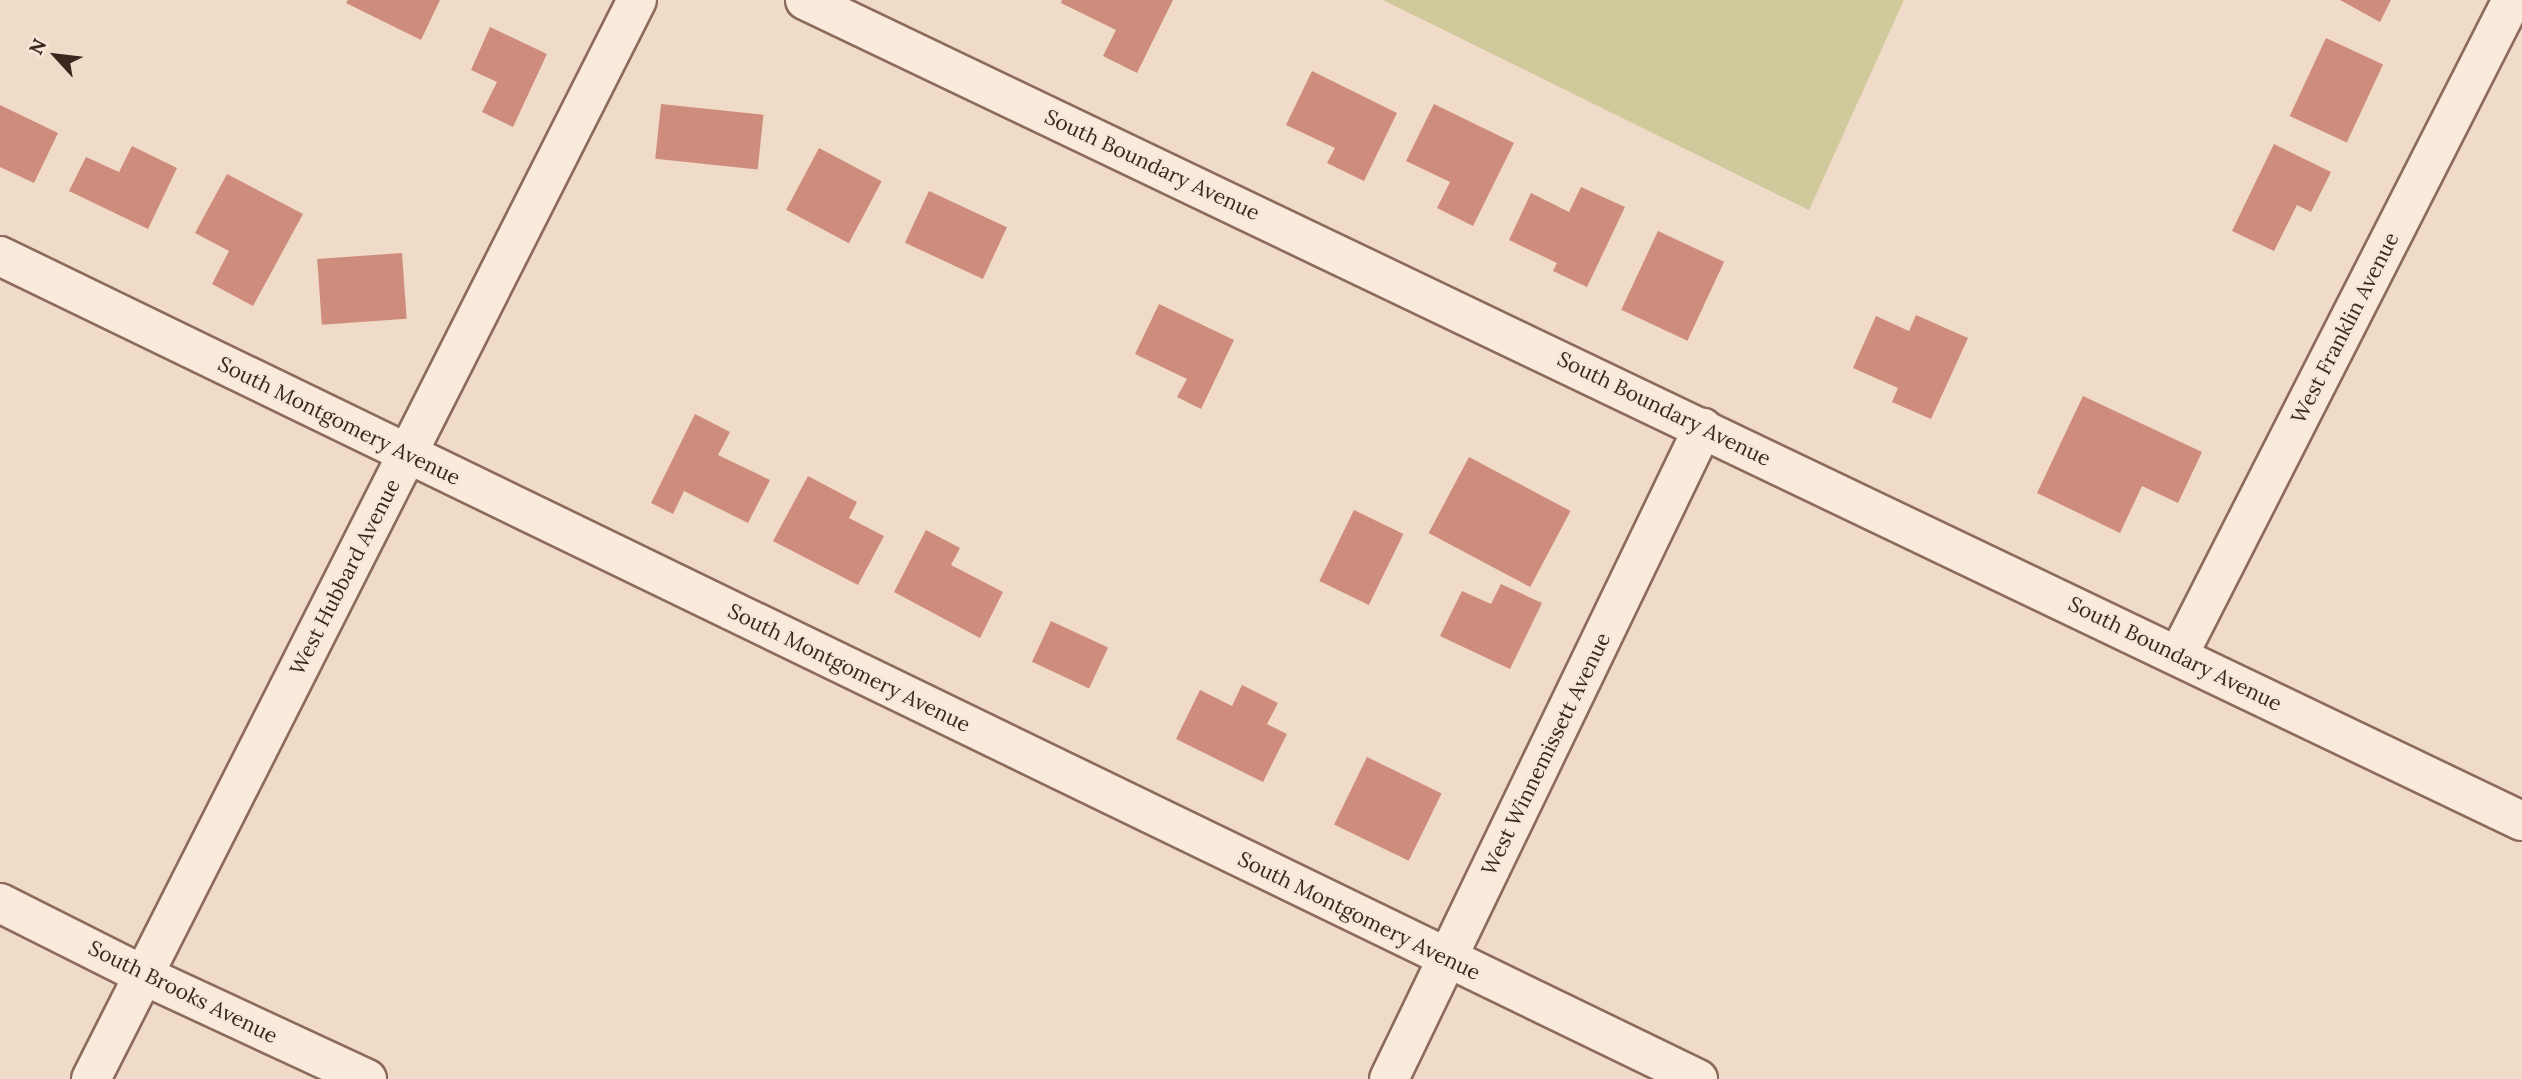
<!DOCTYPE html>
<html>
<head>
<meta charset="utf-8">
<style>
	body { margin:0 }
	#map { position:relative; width:2522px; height:1079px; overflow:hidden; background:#f0dbc8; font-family:Lora,serif }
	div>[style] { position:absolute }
	.green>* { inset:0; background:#cfc99b }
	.building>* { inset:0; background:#ce8c7d; transform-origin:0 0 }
	.roads { filter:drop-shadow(2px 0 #8c6b5c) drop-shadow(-2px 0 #8c6b5c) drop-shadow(0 2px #8c6b5c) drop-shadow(0 -2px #8c6b5c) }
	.minor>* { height:38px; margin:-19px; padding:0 19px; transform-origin:19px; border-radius:19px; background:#faeadc }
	span { translate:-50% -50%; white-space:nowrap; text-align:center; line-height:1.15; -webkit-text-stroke:5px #f7e7d8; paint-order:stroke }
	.street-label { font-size:21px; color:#3c2720 }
	.north { position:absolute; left:21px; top:21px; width:70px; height:70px; -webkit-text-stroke:5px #f7e7d8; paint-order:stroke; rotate:297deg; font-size:19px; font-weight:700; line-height:28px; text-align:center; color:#3c2720 }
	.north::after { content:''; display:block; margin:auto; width:24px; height:32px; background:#3c2720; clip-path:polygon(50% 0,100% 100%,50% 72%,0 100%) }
</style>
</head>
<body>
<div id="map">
	<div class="green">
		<i style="clip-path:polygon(1383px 0,1904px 0,1809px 210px)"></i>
	</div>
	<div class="building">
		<i style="clip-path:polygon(348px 0,440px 0,421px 40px,346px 3px)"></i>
		<i style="clip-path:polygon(1062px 0,1173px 0,1137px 73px,1103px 56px,1116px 30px,1061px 3px)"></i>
		<i style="clip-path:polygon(2340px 0,2391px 0,2380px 22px)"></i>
		<i style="clip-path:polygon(490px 27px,547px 54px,513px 127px,482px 112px,497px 82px,471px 70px)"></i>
		<i style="left:2326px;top:38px;width:63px;height:86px;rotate:25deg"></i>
		<i style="clip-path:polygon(1312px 71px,1397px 113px,1364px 181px,1327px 163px,1335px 148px,1286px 125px)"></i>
		<i style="left:661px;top:104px;width:103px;height:55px;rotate:6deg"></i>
		<i style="clip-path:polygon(1434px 104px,1514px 143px,1473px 226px,1437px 208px,1450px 182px,1406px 161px)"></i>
		<i style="clip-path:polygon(0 105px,58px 133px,34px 183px,0 167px)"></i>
		<i style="clip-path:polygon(2274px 144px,2331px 172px,2311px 212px,2297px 205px,2274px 251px,2232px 231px)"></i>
		<i style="clip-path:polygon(132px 146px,177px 168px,148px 229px,69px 191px,86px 157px,119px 172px)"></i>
		<i style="left:819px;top:148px;width:71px;height:70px;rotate:28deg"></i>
		<i style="clip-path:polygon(227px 174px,303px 214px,253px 306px,212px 284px,229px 251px,195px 233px)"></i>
		<i style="clip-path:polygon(1581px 187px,1625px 207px,1587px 287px,1553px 271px,1557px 263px,1509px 240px,1531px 193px,1569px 212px)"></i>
		<i style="left:929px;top:191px;width:86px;height:57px;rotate:25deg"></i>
		<i style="left:1658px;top:231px;width:73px;height:87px;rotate:25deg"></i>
		<i style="left:402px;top:253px;width:66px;height:85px;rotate:86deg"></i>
		<i style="clip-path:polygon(1159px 304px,1234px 340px,1201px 409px,1177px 397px,1187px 379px,1135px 354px)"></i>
		<i style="clip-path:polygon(1916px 315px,1968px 338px,1931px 419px,1892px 402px,1898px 388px,1853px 368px,1876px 316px,1909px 331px)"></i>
		<i style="clip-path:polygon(2083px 396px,2202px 452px,2178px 503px,2142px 486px,2120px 533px,2037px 493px)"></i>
		<i style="clip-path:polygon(695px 414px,730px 432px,718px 455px,770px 480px,748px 523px,684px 491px,673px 514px,651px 503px)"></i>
		<i style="left:1469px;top:457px;width:115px;height:86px;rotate:28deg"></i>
		<i style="clip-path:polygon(808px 476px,857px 502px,849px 518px,884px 536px,858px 585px,773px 541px)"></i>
		<i style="left:1354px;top:510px;width:55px;height:79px;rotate:26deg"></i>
		<i style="clip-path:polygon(926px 530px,960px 548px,951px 565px,1003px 592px,980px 638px,894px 592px)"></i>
		<i style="clip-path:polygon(1501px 584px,1542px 603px,1510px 669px,1440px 636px,1462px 591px,1491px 604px)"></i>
		<i style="left:1051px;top:621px;width:63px;height:45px;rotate:25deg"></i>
		<i style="clip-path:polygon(1242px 685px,1278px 703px,1267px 724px,1287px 734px,1263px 782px,1176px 739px,1200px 690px,1232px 706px)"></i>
		<i style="left:1367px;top:757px;width:83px;height:75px;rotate:26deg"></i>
	</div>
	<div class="roads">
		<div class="minor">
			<i style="left:805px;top:0;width:1903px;rotate:25.56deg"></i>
			<i style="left:0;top:256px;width:1887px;rotate:25.86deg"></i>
			<i style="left:2178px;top:656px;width:736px;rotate:-63.02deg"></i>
			<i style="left:0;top:903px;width:160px;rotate:26.7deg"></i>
			<i style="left:143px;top:975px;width:247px;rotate:24.9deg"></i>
			<i style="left:91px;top:1079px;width:1209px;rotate:-63.16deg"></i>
			<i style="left:1389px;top:1079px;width:723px;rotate:-64.25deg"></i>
		</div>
	</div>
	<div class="street-label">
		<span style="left:1152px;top:165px;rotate:25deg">South Boundary Avenue</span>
		<span style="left:2345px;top:328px;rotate:-63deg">West Franklin Avenue</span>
		<span style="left:1664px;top:409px;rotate:26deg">South Boundary Avenue</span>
		<span style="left:339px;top:421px;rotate:26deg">South Montgomery Avenue</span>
		<span style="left:345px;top:577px;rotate:-63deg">West Hubbard Avenue</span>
		<span style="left:2175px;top:654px;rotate:26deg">South Boundary Avenue</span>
		<span style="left:849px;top:668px;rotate:26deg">South Montgomery Avenue</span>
		<span style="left:1546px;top:754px;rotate:-64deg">West Winnemissett Avenue</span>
		<span style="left:1359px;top:916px;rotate:26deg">South Montgomery Avenue</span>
		<span style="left:183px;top:992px;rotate:26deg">South Brooks Avenue</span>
	</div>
	<div class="north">N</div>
</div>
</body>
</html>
